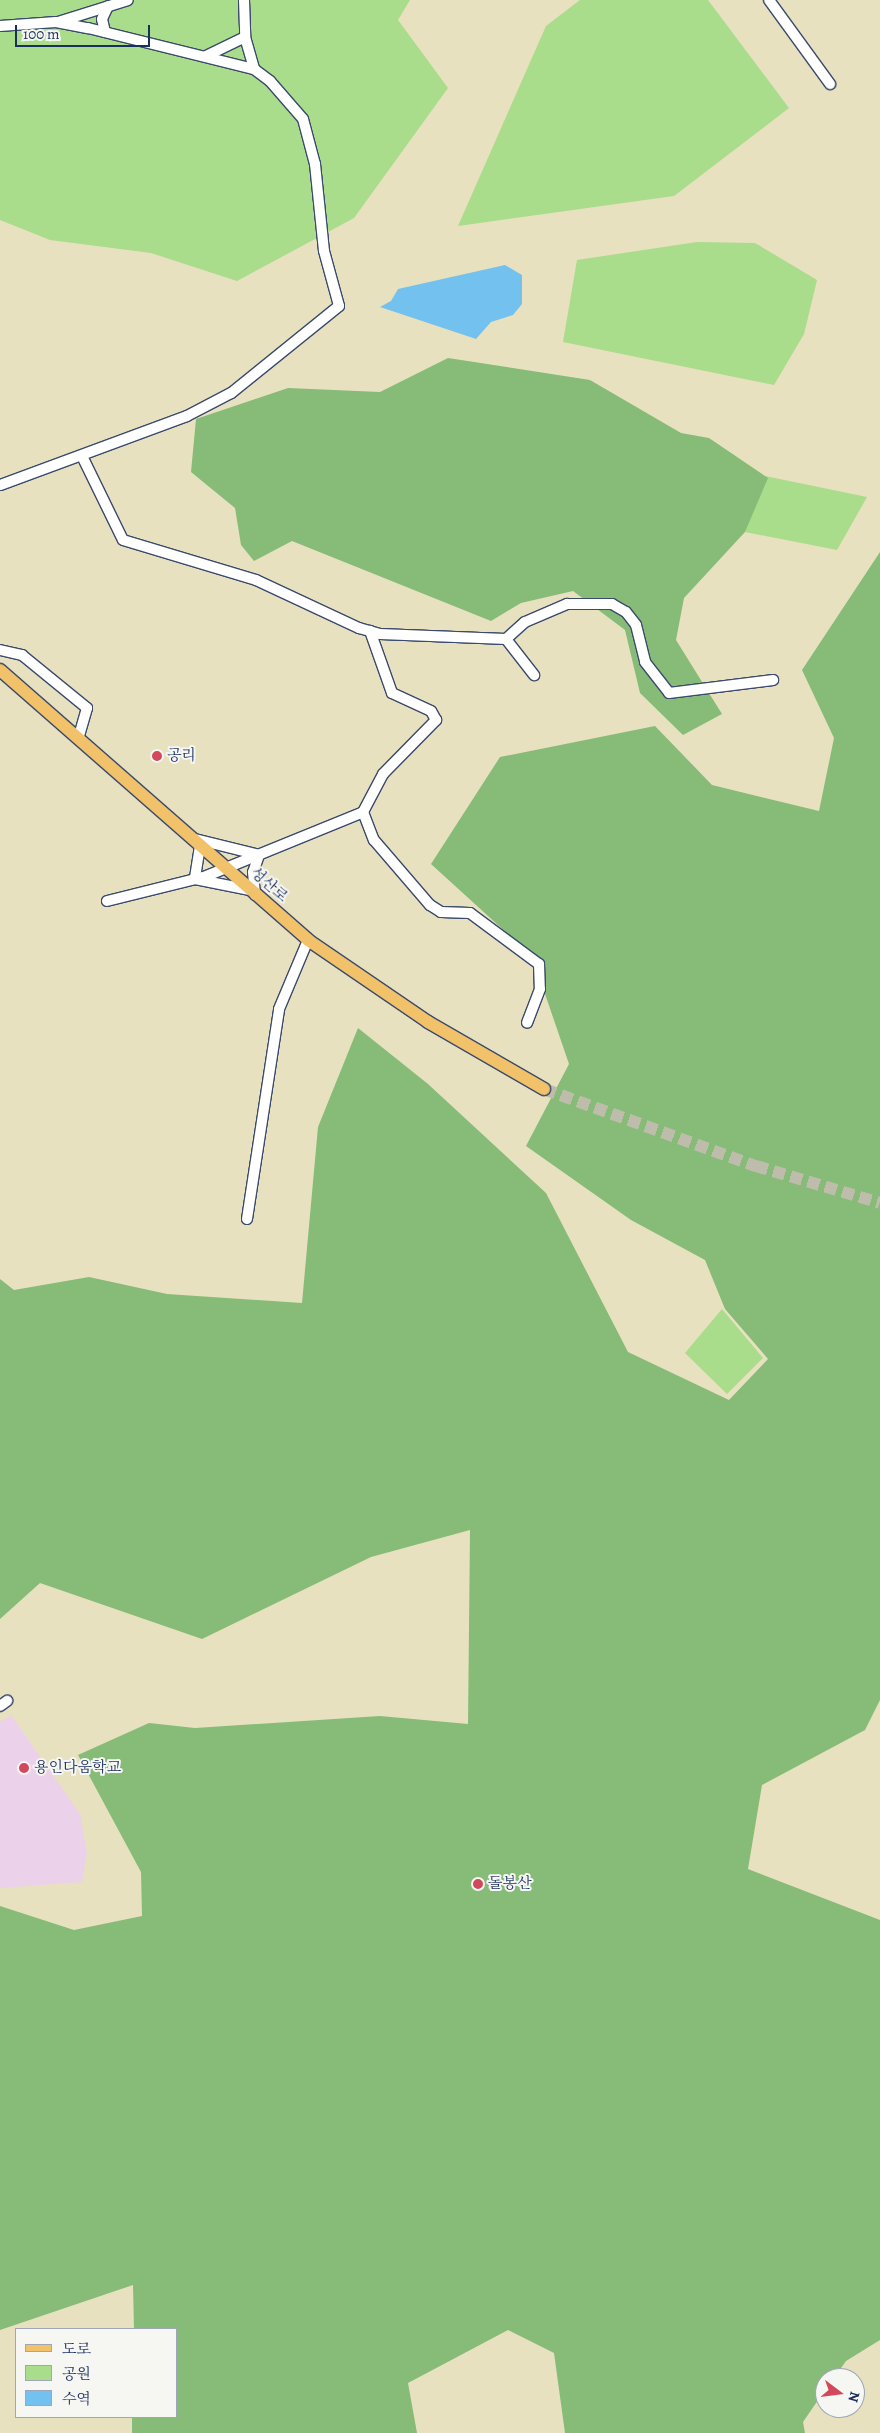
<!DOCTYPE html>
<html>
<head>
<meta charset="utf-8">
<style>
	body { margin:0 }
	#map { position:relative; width:880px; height:2433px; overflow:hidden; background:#e7e1bf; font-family:Alegreya,"Noto Serif KR",serif }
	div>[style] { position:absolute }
	.built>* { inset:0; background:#ecd1ea }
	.green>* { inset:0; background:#a9dc8b }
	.forest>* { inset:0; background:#86bc77 }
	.water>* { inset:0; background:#73c1ee }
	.major-tunnel>* { height:12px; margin-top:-6px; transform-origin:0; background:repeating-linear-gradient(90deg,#bebdac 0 12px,transparent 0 18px) }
	.roads { filter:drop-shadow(1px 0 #3a4a6d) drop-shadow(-1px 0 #3a4a6d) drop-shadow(0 1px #3a4a6d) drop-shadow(0 -1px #3a4a6d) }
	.minor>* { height:10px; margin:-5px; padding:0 5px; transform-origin:5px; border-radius:5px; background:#fff }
	.major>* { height:12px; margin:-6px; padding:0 6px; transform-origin:6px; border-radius:6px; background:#f2c26a }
	.dots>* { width:14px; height:14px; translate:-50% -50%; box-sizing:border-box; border:2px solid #f6f6f2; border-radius:50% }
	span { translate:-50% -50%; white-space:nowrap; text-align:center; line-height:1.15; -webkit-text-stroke:4px #f6f6f2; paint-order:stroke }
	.poi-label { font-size:15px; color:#1b2f5e }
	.left { translate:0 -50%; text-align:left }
	.street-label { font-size:15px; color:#1b2f5e }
	.legend { position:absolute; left:15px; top:2328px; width:162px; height:90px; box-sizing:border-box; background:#f6f6f2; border:1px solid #9ea6b7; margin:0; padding:6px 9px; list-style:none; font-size:15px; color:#1b2f5e }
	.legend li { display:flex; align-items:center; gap:10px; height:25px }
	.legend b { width:25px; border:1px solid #9ea6b7 }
	.north { position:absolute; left:815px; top:2368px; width:50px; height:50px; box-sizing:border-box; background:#f6f6f2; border:1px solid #9ea6b7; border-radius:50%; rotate:105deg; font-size:14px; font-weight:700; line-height:20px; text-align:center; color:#1b2f5e }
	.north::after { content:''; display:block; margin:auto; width:18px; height:22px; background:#d1495b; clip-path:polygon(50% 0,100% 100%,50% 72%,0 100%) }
	.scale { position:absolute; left:15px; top:25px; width:135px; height:22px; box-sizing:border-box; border:2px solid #1b2f5e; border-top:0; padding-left:6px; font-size:15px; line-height:18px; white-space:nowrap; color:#1b2f5e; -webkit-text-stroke:4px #f6f6f2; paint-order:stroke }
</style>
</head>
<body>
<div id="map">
	<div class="built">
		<i style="clip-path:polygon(11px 1715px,80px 1814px,87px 1853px,82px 1882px,0 1888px,0 1722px)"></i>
	</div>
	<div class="green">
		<i style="clip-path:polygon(0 0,410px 0,398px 20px,448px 88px,354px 218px,237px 281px,151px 253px,50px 240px,0 220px)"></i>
		<i style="clip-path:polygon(580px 0,708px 0,789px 108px,674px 196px,458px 226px,546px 26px)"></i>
		<i style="clip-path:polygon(697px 242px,755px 243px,817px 280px,804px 334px,774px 385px,563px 342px,577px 260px)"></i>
		<i style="clip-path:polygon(765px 476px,867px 497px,837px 550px,745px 532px)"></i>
		<i style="clip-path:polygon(722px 1309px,763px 1358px,727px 1394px,685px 1353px)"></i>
	</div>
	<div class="forest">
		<i style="clip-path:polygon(448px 358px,590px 380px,681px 433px,709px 438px,768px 478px,745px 532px,684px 598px,676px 640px,722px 714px,683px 735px,640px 693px,625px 630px,573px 591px,521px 603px,491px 621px,292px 541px,254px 561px,241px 545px,235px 508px,191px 472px,196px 419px,288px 388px,380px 392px)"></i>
		<i style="clip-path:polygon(880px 552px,880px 1700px,865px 1730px,762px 1785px,748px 1869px,880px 1920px,880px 2340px,846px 2361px,834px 2378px,825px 2378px,825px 2390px,803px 2422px,805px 2433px,565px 2433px,554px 2353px,508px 2330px,408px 2383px,417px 2433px,132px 2433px,132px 2417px,176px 2417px,176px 2329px,134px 2329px,133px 2285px,0 2330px,0 1906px,74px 1930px,142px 1916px,141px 1872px,78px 1755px,149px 1723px,195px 1728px,380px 1716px,468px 1724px,470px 1530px,371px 1557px,202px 1639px,40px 1583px,0 1619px,0 1279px,14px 1290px,89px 1277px,167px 1294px,302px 1303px,318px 1127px,358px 1028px,428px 1084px,546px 1193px,628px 1352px,729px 1400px,768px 1359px,725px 1309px,705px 1260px,631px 1220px,526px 1146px,569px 1064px,532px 956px,431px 864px,500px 757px,655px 726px,712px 785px,819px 811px,834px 738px,802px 670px)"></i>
	</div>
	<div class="water">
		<i style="clip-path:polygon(505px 265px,522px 275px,522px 304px,513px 315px,491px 322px,476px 339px,380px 307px,391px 301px,398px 289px)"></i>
	</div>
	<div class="major-tunnel">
		<i style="left:544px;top:1089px;width:226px;rotate:20deg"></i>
		<i style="left:756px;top:1166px;width:129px;rotate:16.6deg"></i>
	</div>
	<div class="roads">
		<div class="minor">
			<i style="left:244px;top:0;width:37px;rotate:88deg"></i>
			<i style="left:245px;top:37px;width:33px;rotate:74deg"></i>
			<i style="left:769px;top:0;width:104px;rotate:54deg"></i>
			<i style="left:58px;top:22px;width:73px;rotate:-17.4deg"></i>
			<i style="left:0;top:26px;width:56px;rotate:-4.1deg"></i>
			<i style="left:56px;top:22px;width:33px;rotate:11deg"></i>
			<i style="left:88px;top:28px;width:171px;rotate:13.9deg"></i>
			<i style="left:254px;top:69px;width:20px;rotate:37deg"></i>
			<i style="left:270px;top:81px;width:50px;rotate:49deg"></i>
			<i style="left:303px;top:119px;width:47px;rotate:75.1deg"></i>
			<i style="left:315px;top:164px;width:87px;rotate:84.1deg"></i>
			<i style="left:324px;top:251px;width:57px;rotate:74.7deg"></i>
			<i style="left:339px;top:306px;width:139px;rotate:141.1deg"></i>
			<i style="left:231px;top:393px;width:50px;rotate:152.4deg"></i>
			<i style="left:187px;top:416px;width:199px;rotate:159.7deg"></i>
			<i style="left:105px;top:32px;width:13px;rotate:-103deg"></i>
			<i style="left:102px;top:19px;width:14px;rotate:-65deg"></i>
			<i style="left:206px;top:56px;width:43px;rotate:-26deg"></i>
			<i style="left:82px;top:456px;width:93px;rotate:64deg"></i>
			<i style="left:123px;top:540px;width:139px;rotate:16.7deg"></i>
			<i style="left:256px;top:580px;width:114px;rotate:25deg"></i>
			<i style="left:359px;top:628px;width:22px;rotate:16deg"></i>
			<i style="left:380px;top:634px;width:126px;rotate:2.3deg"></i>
			<i style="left:506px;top:639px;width:25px;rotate:-42deg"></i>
			<i style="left:525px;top:622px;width:46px;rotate:-23.2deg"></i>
			<i style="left:567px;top:604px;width:45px"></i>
			<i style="left:612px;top:604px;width:16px;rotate:30deg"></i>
			<i style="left:626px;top:612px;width:16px;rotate:52deg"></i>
			<i style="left:636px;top:625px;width:38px;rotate:76deg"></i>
			<i style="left:645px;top:662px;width:39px;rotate:52deg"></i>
			<i style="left:669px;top:693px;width:105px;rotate:-7.1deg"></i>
			<i style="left:506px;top:639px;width:46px;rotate:52.1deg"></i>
			<i style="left:0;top:650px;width:23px;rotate:13deg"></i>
			<i style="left:22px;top:655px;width:84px;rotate:39.2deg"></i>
			<i style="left:87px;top:708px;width:29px;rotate:106deg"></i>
			<i style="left:363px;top:812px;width:30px;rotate:69deg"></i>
			<i style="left:374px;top:840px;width:86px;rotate:49.3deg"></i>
			<i style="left:430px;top:905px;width:13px;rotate:32deg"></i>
			<i style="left:441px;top:912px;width:29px;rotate:2deg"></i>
			<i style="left:470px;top:913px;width:86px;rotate:36.5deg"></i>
			<i style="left:539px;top:964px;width:25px;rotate:88deg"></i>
			<i style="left:540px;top:989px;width:36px;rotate:111deg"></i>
			<i style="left:195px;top:839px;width:66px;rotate:14deg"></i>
			<i style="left:259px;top:855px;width:18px;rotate:109deg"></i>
			<i style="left:253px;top:872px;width:23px;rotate:85deg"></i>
			<i style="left:200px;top:846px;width:33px;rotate:99deg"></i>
			<i style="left:195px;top:879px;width:56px;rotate:11.3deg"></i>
			<i style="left:107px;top:901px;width:100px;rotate:-13.9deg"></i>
			<i style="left:204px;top:877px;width:172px;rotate:-22.2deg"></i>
			<i style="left:363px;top:812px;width:43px;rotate:-62.2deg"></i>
			<i style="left:383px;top:774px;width:76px;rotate:-45.5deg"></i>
			<i style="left:436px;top:720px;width:10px;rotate:-119deg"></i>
			<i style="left:431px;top:711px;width:43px;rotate:-155.2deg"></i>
			<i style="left:392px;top:693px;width:66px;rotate:-109.5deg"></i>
			<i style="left:247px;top:1219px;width:212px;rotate:-81.3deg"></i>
			<i style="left:279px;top:1009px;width:75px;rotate:-67.2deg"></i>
			<i style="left:0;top:1706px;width:9px;rotate:-36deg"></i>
		</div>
		<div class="major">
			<i style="left:0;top:670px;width:410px;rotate:41.2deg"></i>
			<i style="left:308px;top:940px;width:145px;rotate:34.3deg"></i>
			<i style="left:428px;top:1022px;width:134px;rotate:30deg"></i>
		</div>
	</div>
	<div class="dots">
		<i style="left:157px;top:756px;background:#d1495b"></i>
		<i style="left:24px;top:1768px;background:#d1495b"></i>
		<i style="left:478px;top:1884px;background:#d1495b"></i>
	</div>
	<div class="poi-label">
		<span class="left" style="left:167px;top:756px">공리</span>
		<span class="left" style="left:34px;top:1768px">용인다움학교</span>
		<span class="left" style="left:488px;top:1884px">돌봉산</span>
	</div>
	<div class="street-label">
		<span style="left:269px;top:885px;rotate:41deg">성산로</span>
	</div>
	<ul class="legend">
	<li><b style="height:6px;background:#f2c26a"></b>도로</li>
	<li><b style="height:14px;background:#a9dc8b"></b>공원</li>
	<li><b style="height:14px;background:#73c1ee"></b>수역</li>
	</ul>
	<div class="north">N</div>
	<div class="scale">100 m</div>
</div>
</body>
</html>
